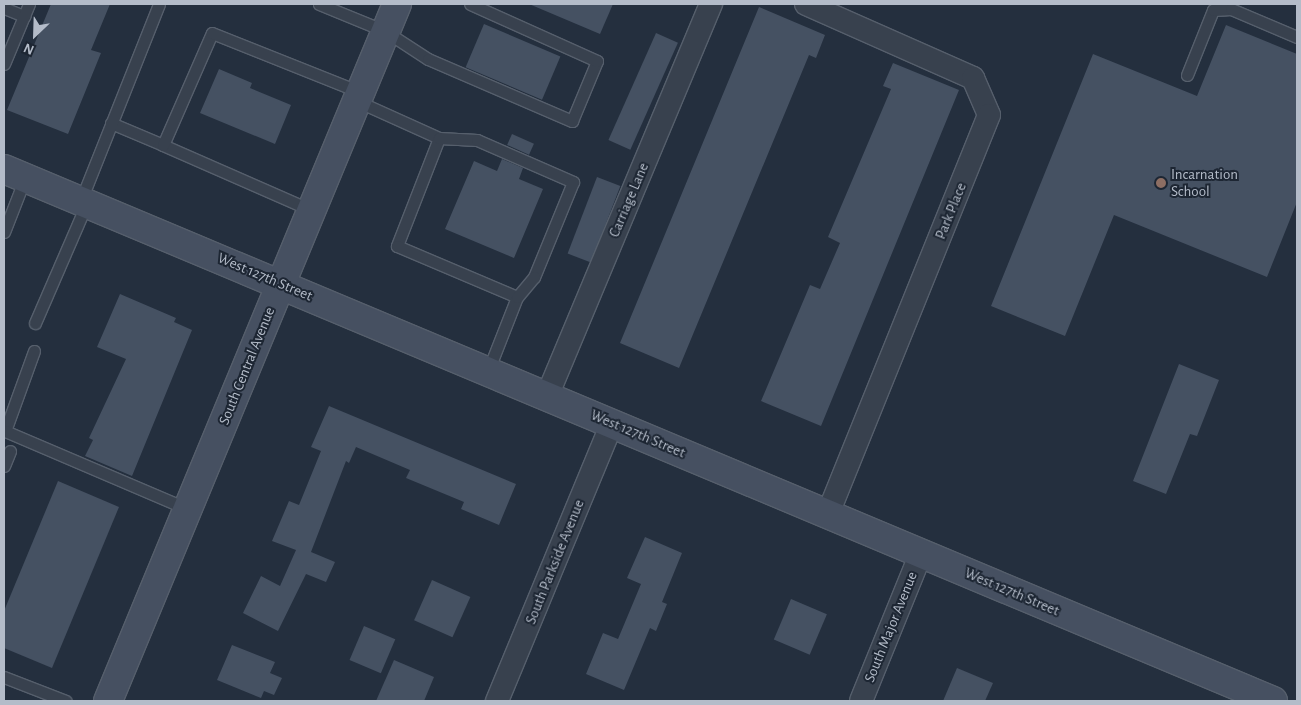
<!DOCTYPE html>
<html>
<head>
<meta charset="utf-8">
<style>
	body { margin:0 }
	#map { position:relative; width:1301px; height:705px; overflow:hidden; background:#242f3e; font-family:"Alegreya Sans",sans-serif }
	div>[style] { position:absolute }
	.building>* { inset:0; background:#455162; transform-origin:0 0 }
	.roads { filter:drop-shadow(1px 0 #565f6c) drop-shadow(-1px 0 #565f6c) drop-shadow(0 1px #565f6c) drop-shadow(0 -1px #565f6c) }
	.lane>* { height:11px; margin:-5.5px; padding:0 5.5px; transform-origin:5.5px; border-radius:5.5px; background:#38414e }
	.street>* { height:22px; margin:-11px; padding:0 11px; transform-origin:11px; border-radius:11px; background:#38414e }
	.secondary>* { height:28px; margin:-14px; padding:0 14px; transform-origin:14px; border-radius:14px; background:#465061 }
	.dots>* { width:14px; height:14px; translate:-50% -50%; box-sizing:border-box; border:2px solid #1d2633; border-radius:50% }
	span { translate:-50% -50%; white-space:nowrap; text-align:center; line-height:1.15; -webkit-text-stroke:4px #1d2633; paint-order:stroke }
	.poi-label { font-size:15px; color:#b4bcc9 }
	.left { translate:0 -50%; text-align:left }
	.street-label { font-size:15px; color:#b4bcc9 }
	.frame { position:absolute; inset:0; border:5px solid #b4bcc9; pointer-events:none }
	.north { position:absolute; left:10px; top:10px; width:50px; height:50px; -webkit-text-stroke:4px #1d2633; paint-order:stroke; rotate:204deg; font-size:14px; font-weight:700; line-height:20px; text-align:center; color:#b4bcc9 }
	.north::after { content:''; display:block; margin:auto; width:18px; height:22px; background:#b4bcc9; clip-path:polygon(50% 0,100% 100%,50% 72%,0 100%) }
</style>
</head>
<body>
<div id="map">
	<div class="building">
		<i style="clip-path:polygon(51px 4px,110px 4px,91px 50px,101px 53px,68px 134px,7px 110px)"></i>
		<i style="clip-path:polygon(529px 4px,613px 4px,600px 34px)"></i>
		<i style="clip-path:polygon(759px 7px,825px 35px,816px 58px,809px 55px,679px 368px,620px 343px)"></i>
		<i style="left:484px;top:24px;width:83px;height:47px;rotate:23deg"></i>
		<i style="clip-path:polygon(1226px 25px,1297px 54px,1297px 202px,1267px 277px,1114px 215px,1065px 336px,991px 306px,1093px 54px,1197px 96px)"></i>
		<i style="left:656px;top:33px;width:24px;height:117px;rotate:24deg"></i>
		<i style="clip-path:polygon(893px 63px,959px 90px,821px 426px,761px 401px,810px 285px,820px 289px,840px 243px,828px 237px,891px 89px,883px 86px)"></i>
		<i style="clip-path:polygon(219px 69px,252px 83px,250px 88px,291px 105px,275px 144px,200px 113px)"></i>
		<i style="left:512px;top:134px;width:24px;height:12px;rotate:24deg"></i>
		<i style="clip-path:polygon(502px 159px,523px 168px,519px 179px,543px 189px,514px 258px,445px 229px,474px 161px,497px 171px)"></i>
		<i style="left:597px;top:177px;width:25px;height:82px;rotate:21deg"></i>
		<i style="clip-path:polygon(120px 294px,176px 318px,174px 322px,192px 330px,132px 476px,85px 456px,93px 440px,89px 438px,126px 359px,97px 347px)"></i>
		<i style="clip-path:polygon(1179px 364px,1219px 380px,1197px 436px,1190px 434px,1166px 494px,1133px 481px)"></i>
		<i style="clip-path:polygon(329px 406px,516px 484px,499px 525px,461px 509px,464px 502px,406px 478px,410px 470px,356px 447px,349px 463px,346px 461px,311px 552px,335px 562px,326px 582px,306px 574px,278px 631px,243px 613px,261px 576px,280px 586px,296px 550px,272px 541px,289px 501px,299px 505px,321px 451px,311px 447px)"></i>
		<i style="clip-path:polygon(58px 481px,119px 507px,52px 668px,4px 648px,4px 611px)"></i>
		<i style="clip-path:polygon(645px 537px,682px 553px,662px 602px,667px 604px,656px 631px,650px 628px,624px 690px,586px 674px,603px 633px,618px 639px,641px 584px,627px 578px)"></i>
		<i style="left:432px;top:580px;width:42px;height:44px;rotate:24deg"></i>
		<i style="left:791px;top:599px;width:39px;height:44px;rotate:23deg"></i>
		<i style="left:364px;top:626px;width:34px;height:37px;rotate:23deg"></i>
		<i style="clip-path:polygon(232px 645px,275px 662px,270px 673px,282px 678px,274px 695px,264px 691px,261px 698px,217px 680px)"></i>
		<i style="clip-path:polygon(394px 660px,434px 677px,424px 701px,376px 701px)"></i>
		<i style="clip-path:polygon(957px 668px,993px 683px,985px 701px,943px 701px)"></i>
	</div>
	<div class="roads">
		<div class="lane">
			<i style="left:319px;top:4px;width:71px;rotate:22.2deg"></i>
			<i style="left:385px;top:31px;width:51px;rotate:33.1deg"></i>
			<i style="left:428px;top:59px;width:157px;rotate:23.3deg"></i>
			<i style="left:572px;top:121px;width:65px;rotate:-67.4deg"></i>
			<i style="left:597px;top:61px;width:139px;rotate:-155.8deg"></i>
			<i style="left:4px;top:8px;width:22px;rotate:22deg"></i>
			<i style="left:4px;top:64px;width:65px;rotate:-67.4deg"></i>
			<i style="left:1187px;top:75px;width:70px;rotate:-68.2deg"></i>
			<i style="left:1213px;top:10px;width:18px;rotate:-3deg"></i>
			<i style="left:1231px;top:9px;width:72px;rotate:23deg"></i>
			<i style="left:357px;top:101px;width:90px;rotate:24.3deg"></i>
			<i style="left:439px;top:138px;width:116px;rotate:111.3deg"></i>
			<i style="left:397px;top:246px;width:130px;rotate:23deg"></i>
			<i style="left:517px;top:297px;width:79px;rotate:111.4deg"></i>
			<i style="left:111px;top:123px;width:56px;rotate:22.9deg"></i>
			<i style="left:439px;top:138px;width:38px;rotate:3deg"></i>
			<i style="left:477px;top:140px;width:105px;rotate:23.6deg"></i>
			<i style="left:573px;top:182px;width:103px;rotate:112.3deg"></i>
			<i style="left:534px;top:277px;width:26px;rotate:130deg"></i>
			<i style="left:81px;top:200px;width:211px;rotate:-68.3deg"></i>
			<i style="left:311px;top:210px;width:162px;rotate:-156.3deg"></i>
			<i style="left:163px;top:145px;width:122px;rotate:-66.4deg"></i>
			<i style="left:212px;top:33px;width:159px;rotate:21.7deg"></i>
			<i style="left:4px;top:232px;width:58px;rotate:-68.7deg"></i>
			<i style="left:35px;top:323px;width:131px;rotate:-66.6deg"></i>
			<i style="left:34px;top:351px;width:85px;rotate:109.9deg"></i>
			<i style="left:5px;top:431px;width:199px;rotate:23.1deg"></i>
			<i style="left:4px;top:466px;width:16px;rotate:-68deg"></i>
			<i style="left:4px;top:677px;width:66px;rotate:21.2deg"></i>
		</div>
		<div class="street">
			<i style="left:806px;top:4px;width:183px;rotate:23.9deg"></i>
			<i style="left:973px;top:78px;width:40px;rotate:66.6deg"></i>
			<i style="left:989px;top:115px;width:430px;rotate:112deg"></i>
			<i style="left:547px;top:396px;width:425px;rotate:-67.3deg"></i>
			<i style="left:497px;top:701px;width:301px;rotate:-67.5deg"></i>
			<i style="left:861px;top:701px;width:160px;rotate:-67.9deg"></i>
		</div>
		<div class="secondary">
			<i style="left:4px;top:169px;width:1376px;rotate:22.74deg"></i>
			<i style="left:108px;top:701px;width:755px;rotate:-67.48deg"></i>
		</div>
	</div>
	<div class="dots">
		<i style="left:1161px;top:183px;background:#8d6e63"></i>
	</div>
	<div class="poi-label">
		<span class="left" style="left:1171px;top:183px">Incarnation<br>School</span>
	</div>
	<div class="street-label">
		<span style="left:629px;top:200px;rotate:-67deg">Carriage Lane</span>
		<span style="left:951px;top:211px;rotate:-68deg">Park Place</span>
		<span style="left:265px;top:277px;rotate:23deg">West 127th Street</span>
		<span style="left:247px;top:366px;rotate:-68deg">South Central Avenue</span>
		<span style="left:638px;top:434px;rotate:23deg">West 127th Street</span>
		<span style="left:555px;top:562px;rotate:-68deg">South Parkside Avenue</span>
		<span style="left:1012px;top:592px;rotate:23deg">West 127th Street</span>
		<span style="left:891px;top:627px;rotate:-68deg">South Major Avenue</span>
	</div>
	<div class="frame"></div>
	<div class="north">N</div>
</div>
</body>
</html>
